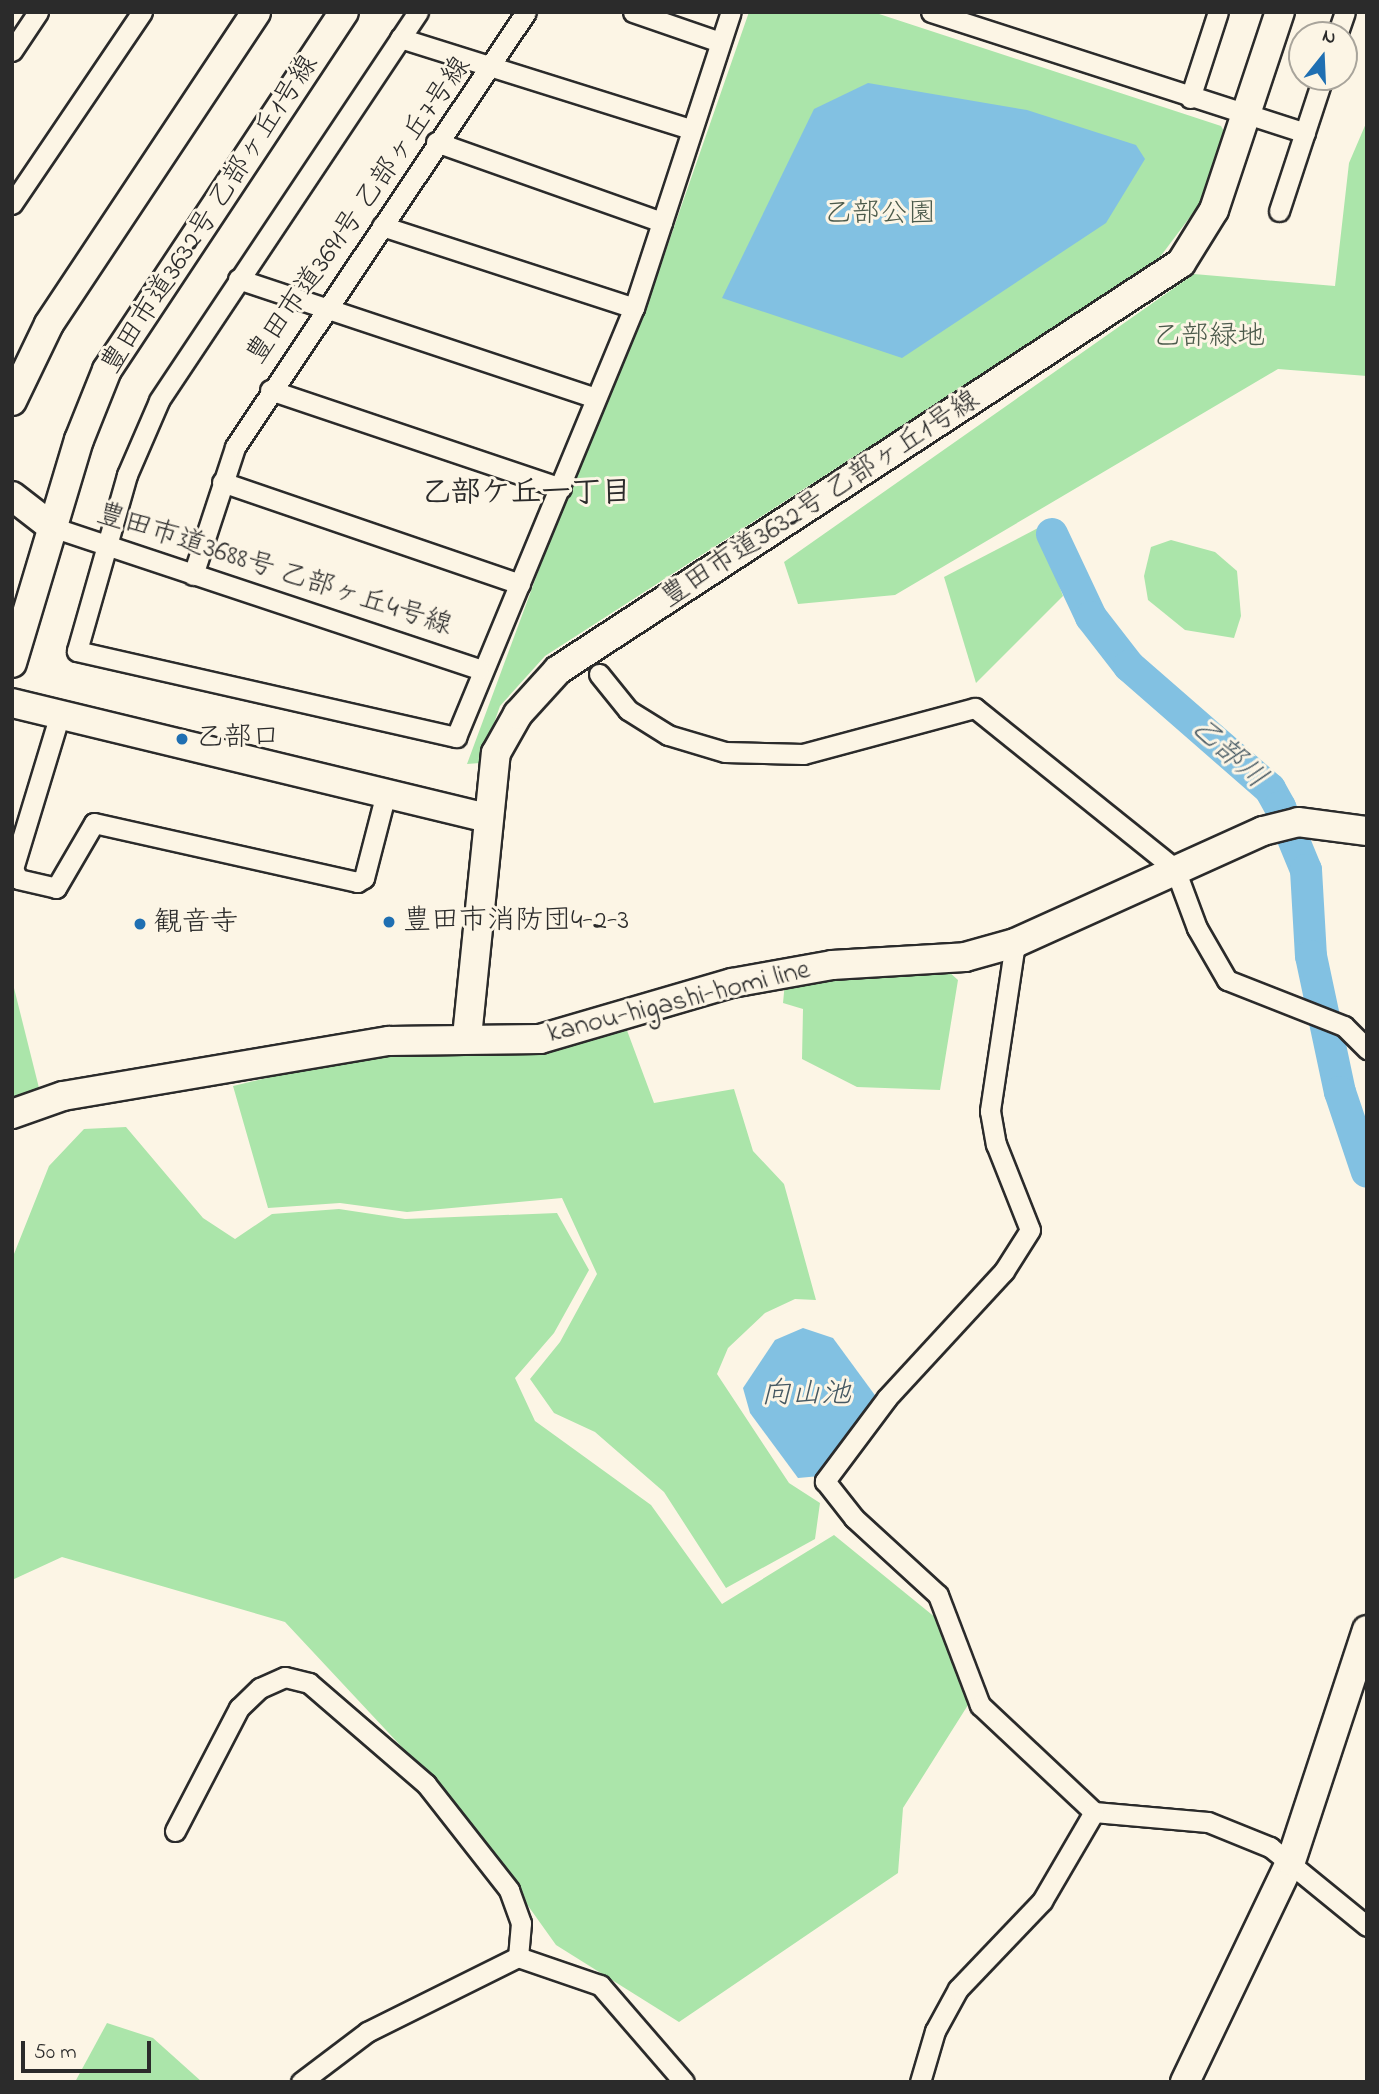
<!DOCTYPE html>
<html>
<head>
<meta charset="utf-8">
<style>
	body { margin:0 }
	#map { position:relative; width:1379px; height:2094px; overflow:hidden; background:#fcf5e5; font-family:"Indie Flower","Klee One",sans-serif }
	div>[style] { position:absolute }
	.green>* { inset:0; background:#abe5aa }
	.water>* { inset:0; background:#82c1e2 }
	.river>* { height:32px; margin:-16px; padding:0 16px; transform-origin:16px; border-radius:16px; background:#82c1e2 }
	.roads { filter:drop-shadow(2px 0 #2b2b2b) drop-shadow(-2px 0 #2b2b2b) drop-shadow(0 2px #2b2b2b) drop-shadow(0 -2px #2b2b2b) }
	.street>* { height:19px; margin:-9.5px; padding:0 9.5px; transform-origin:9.5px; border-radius:9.5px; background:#fcf5e5 }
	.secondary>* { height:28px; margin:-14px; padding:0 14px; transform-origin:14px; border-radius:14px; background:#fcf5e5 }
	.dots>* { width:19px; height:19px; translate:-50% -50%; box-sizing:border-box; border:4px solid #fcf5e5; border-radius:50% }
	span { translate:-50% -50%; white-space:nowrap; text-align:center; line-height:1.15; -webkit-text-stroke:6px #fcf5e5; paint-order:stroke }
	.street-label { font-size:28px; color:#2b2b2b }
	.park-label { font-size:28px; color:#4b5a4b }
	.poi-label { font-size:28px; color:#2b2b2b }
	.left { translate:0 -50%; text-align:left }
	.neighbourhood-label { font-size:30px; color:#2b2b2b; font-weight:700 }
	.water-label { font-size:30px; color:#455862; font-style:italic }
	.frame { position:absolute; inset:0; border:14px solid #2b2b2b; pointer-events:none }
	.north { position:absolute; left:1288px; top:21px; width:70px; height:70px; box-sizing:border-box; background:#fcf5e5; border:2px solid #a8a49b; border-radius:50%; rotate:18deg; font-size:19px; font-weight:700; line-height:28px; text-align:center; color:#2b2b2b }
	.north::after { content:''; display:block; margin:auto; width:24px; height:32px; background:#1f6fb2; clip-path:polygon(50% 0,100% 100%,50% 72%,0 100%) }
	.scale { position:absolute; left:21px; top:2041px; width:130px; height:32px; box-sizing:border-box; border:4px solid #2b2b2b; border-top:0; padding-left:9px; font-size:21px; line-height:24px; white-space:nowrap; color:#2b2b2b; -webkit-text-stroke:5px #fcf5e5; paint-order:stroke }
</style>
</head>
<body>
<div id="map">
	<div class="green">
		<i style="clip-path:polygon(749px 12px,873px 12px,1221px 126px,1226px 135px,1199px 205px,1157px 261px,545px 656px,500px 706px,480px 763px,467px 764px,565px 499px,642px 319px)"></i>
		<i style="clip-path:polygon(1367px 121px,1367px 376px,1278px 369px,895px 595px,798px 604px,784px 562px,1194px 274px,1335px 286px,1349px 163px)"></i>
		<i style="clip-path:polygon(1038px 528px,1063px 596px,976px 683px,944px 577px)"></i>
		<i style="clip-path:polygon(1171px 540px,1215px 552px,1237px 571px,1241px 616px,1234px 638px,1185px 630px,1148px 600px,1144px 576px,1151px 547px)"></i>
		<i style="clip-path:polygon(948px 971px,958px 980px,940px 1090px,857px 1087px,802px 1059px,803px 1009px,783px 1003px,785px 982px,848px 972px)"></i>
		<i style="clip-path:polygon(14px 988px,39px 1088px,12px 1101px,12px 989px)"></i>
		<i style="clip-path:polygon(625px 1025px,654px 1103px,734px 1089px,753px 1151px,784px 1184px,816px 1300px,795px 1299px,765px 1313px,728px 1348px,717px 1374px,789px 1483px,820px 1503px,815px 1539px,726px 1588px,664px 1492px,595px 1432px,554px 1413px,530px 1379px,560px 1342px,597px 1274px,562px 1198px,407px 1212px,340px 1203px,268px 1208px,233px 1086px,390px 1049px)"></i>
		<i style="clip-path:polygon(126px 1127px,203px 1218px,235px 1239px,272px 1214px,339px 1209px,405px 1219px,557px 1213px,589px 1270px,554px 1333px,515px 1378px,535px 1421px,651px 1505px,722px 1604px,834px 1535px,936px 1618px,968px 1705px,903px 1808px,898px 1873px,679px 2022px,556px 1945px,456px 1805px,285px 1622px,62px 1557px,12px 1580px,12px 1259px,49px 1166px,84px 1129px)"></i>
		<i style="clip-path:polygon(107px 2023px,153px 2038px,202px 2082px,75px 2082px)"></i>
	</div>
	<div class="water">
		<i style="clip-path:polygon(868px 83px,1027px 110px,1136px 145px,1145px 159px,1106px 223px,902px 358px,722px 298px,814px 109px)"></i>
		<i style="clip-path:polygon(803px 1328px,833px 1338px,877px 1398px,820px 1476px,798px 1478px,750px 1413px,743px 1388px,775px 1340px)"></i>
	</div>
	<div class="river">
		<i style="left:1052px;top:534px;width:92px;rotate:64.8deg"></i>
		<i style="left:1091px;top:617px;width:62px;rotate:52.2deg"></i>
		<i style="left:1129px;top:666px;width:187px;rotate:41.1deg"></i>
		<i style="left:1270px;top:789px;width:21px;rotate:61deg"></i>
		<i style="left:1280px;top:807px;width:68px;rotate:67.6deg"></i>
		<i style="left:1306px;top:870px;width:86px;rotate:86.7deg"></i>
		<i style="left:1311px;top:956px;width:139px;rotate:78deg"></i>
		<i style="left:1340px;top:1092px;width:84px;rotate:71.4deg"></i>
	</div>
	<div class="roads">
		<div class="street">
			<i style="left:418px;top:12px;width:467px;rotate:123.7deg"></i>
			<i style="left:159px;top:401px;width:81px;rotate:113.4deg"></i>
			<i style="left:127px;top:475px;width:183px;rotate:105.9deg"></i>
			<i style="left:77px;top:651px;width:389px;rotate:12.8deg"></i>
			<i style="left:456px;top:737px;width:464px;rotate:-67.5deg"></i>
			<i style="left:634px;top:308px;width:311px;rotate:-71.9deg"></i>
			<i style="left:633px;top:12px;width:92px;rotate:19deg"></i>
			<i style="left:931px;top:12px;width:393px;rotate:17.9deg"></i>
			<i style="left:1337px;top:35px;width:24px;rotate:-71deg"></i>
			<i style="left:400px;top:38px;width:305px;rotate:17.4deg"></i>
			<i style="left:12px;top:51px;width:47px;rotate:-56.3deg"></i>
			<i style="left:1190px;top:98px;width:90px;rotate:-72deg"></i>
			<i style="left:436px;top:142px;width:240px;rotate:19.5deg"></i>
			<i style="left:12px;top:204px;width:232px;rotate:-55.9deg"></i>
			<i style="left:1279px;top:211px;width:141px;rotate:-71.8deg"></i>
			<i style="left:382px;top:226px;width:265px;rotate:18deg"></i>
			<i style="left:238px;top:279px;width:377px;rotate:18.4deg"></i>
			<i style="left:270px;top:390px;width:307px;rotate:18.6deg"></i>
			<i style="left:222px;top:482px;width:315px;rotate:18.9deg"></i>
			<i style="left:52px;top:527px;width:450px;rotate:18.4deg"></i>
			<i style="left:193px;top:575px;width:135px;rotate:-71.8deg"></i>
			<i style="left:235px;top:447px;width:523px;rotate:-56.22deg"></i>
			<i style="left:599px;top:674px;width:46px;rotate:51.1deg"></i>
			<i style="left:628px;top:710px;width:47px;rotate:32deg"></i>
			<i style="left:668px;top:735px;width:59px;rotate:16.6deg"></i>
			<i style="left:725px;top:752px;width:78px;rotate:1.5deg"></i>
			<i style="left:803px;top:754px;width:178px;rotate:-15deg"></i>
			<i style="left:975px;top:708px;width:257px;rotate:38.8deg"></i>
			<i style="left:1175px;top:869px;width:63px;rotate:69.6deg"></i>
			<i style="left:1197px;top:928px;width:60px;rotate:60deg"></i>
			<i style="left:1227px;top:980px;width:126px;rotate:21.5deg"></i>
			<i style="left:1344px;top:1026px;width:33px;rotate:45deg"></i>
			<i style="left:60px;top:714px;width:162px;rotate:106.9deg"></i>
			<i style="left:13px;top:869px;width:11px;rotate:63deg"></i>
			<i style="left:18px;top:879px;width:39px;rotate:13deg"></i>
			<i style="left:56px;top:888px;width:75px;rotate:-59.7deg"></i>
			<i style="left:94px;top:823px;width:270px;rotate:12.6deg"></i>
			<i style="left:357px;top:882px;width:8px;rotate:-30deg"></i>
			<i style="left:364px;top:878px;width:88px;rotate:-75.5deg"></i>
			<i style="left:1015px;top:943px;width:170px;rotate:98.5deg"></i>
			<i style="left:990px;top:1111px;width:34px;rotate:80deg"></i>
			<i style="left:996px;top:1144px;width:92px;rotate:68.4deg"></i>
			<i style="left:1030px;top:1230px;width:49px;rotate:122.4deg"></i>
			<i style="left:1004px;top:1271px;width:173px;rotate:132.7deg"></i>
			<i style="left:887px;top:1398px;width:104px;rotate:126.8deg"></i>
			<i style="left:825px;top:1481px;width:47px;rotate:51.9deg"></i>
			<i style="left:854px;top:1518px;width:114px;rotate:42.5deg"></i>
			<i style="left:938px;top:1595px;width:118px;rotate:69.1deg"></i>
			<i style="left:980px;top:1705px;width:156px;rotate:43.2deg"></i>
			<i style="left:1094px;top:1812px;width:114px;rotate:5deg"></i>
			<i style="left:1208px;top:1822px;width:67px;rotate:22deg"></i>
			<i style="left:1270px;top:1847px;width:125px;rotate:39.2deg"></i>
			<i style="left:175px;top:1831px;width:139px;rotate:-62.5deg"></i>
			<i style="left:239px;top:1708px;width:29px;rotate:-44deg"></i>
			<i style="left:260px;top:1688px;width:27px;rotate:-24deg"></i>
			<i style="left:285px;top:1677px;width:25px;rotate:14deg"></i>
			<i style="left:309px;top:1683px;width:155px;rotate:40.8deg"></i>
			<i style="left:426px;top:1784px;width:135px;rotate:51.9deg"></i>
			<i style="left:509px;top:1890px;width:35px;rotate:70deg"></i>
			<i style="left:521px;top:1923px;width:34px;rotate:95deg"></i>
			<i style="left:301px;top:2082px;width:83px;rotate:-37.1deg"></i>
			<i style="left:367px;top:2032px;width:169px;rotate:-26.4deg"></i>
			<i style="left:518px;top:1957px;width:87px;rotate:18.9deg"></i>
			<i style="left:600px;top:1985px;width:128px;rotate:49.1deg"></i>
			<i style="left:920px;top:2082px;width:53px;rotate:-73.6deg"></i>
			<i style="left:935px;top:2031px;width:48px;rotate:-61.3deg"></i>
			<i style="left:958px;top:1989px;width:122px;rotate:-46.3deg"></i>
			<i style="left:1042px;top:1901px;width:103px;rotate:-59.7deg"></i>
		</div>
		<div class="secondary">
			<i style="left:12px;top:401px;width:85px;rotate:-64.3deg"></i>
			<i style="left:49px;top:324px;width:374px;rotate:-56.4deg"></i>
			<i style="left:12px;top:496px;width:51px;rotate:37.8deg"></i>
			<i style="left:12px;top:663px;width:233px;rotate:-73.3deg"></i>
			<i style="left:79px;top:440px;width:75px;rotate:-68.2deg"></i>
			<i style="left:107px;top:370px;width:429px;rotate:-56.5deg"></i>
			<i style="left:12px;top:703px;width:489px;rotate:13.6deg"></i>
			<i style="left:467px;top:1037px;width:285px;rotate:-84.2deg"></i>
			<i style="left:496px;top:753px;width:45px;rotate:-60.6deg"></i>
			<i style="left:518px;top:714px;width:59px;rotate:-47.7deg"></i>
			<i style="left:558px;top:670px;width:744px;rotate:-33.16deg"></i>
			<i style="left:1181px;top:263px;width:62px;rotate:-58.1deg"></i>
			<i style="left:1214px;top:210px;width:209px;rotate:-71.6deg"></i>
			<i style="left:12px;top:1114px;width:54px;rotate:-19.4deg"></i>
			<i style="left:63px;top:1096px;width:331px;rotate:-9.6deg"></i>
			<i style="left:389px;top:1041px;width:151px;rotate:-0.8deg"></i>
			<i style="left:540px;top:1039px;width:200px;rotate:-16.3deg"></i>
			<i style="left:732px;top:983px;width:102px;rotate:-10.2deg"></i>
			<i style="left:832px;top:965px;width:133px;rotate:-3.4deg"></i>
			<i style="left:965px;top:957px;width:52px;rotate:-15.6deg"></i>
			<i style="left:1015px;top:943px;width:272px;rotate:-24.3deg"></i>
			<i style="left:1263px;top:831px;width:36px;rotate:-14deg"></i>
			<i style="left:1298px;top:822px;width:70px;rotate:7.4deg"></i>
			<i style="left:1185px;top:2082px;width:245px;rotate:-64.4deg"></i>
			<i style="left:1291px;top:1861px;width:243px;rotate:-71.8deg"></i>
		</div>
	</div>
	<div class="dots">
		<i style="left:182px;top:739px;background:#1f6fb2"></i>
		<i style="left:389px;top:922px;background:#1f6fb2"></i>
		<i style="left:140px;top:924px;background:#1f6fb2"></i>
	</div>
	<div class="street-label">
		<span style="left:360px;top:211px;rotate:-55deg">豊田市道3691号 乙部ヶ丘7号線</span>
		<span style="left:211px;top:215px;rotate:-57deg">豊田市道3632号 乙部ヶ丘1号線</span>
		<span style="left:821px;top:500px;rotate:-33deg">豊田市道3632号 乙部ヶ丘1号線</span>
		<span style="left:274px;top:571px;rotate:18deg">豊田市道3688号 乙部ヶ丘4号線</span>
		<span style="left:679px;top:1003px;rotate:-14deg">kanou-higashi-homi line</span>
	</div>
	<div class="park-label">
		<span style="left:880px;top:215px">乙部公園</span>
		<span style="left:1209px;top:338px">乙部緑地</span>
	</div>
	<div class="poi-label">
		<span class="left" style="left:196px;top:739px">乙部口</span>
		<span class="left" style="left:403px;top:922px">豊田市消防団4-2-3</span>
		<span class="left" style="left:154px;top:924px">観音寺</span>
	</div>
	<div class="neighbourhood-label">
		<span style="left:526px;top:494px">乙部ケ丘一丁目</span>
	</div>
	<div class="water-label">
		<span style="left:1228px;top:754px;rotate:42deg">乙部川</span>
		<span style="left:806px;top:1395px">向山池</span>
	</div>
	<div class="frame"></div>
	<div class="north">N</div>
	<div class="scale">50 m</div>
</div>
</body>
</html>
